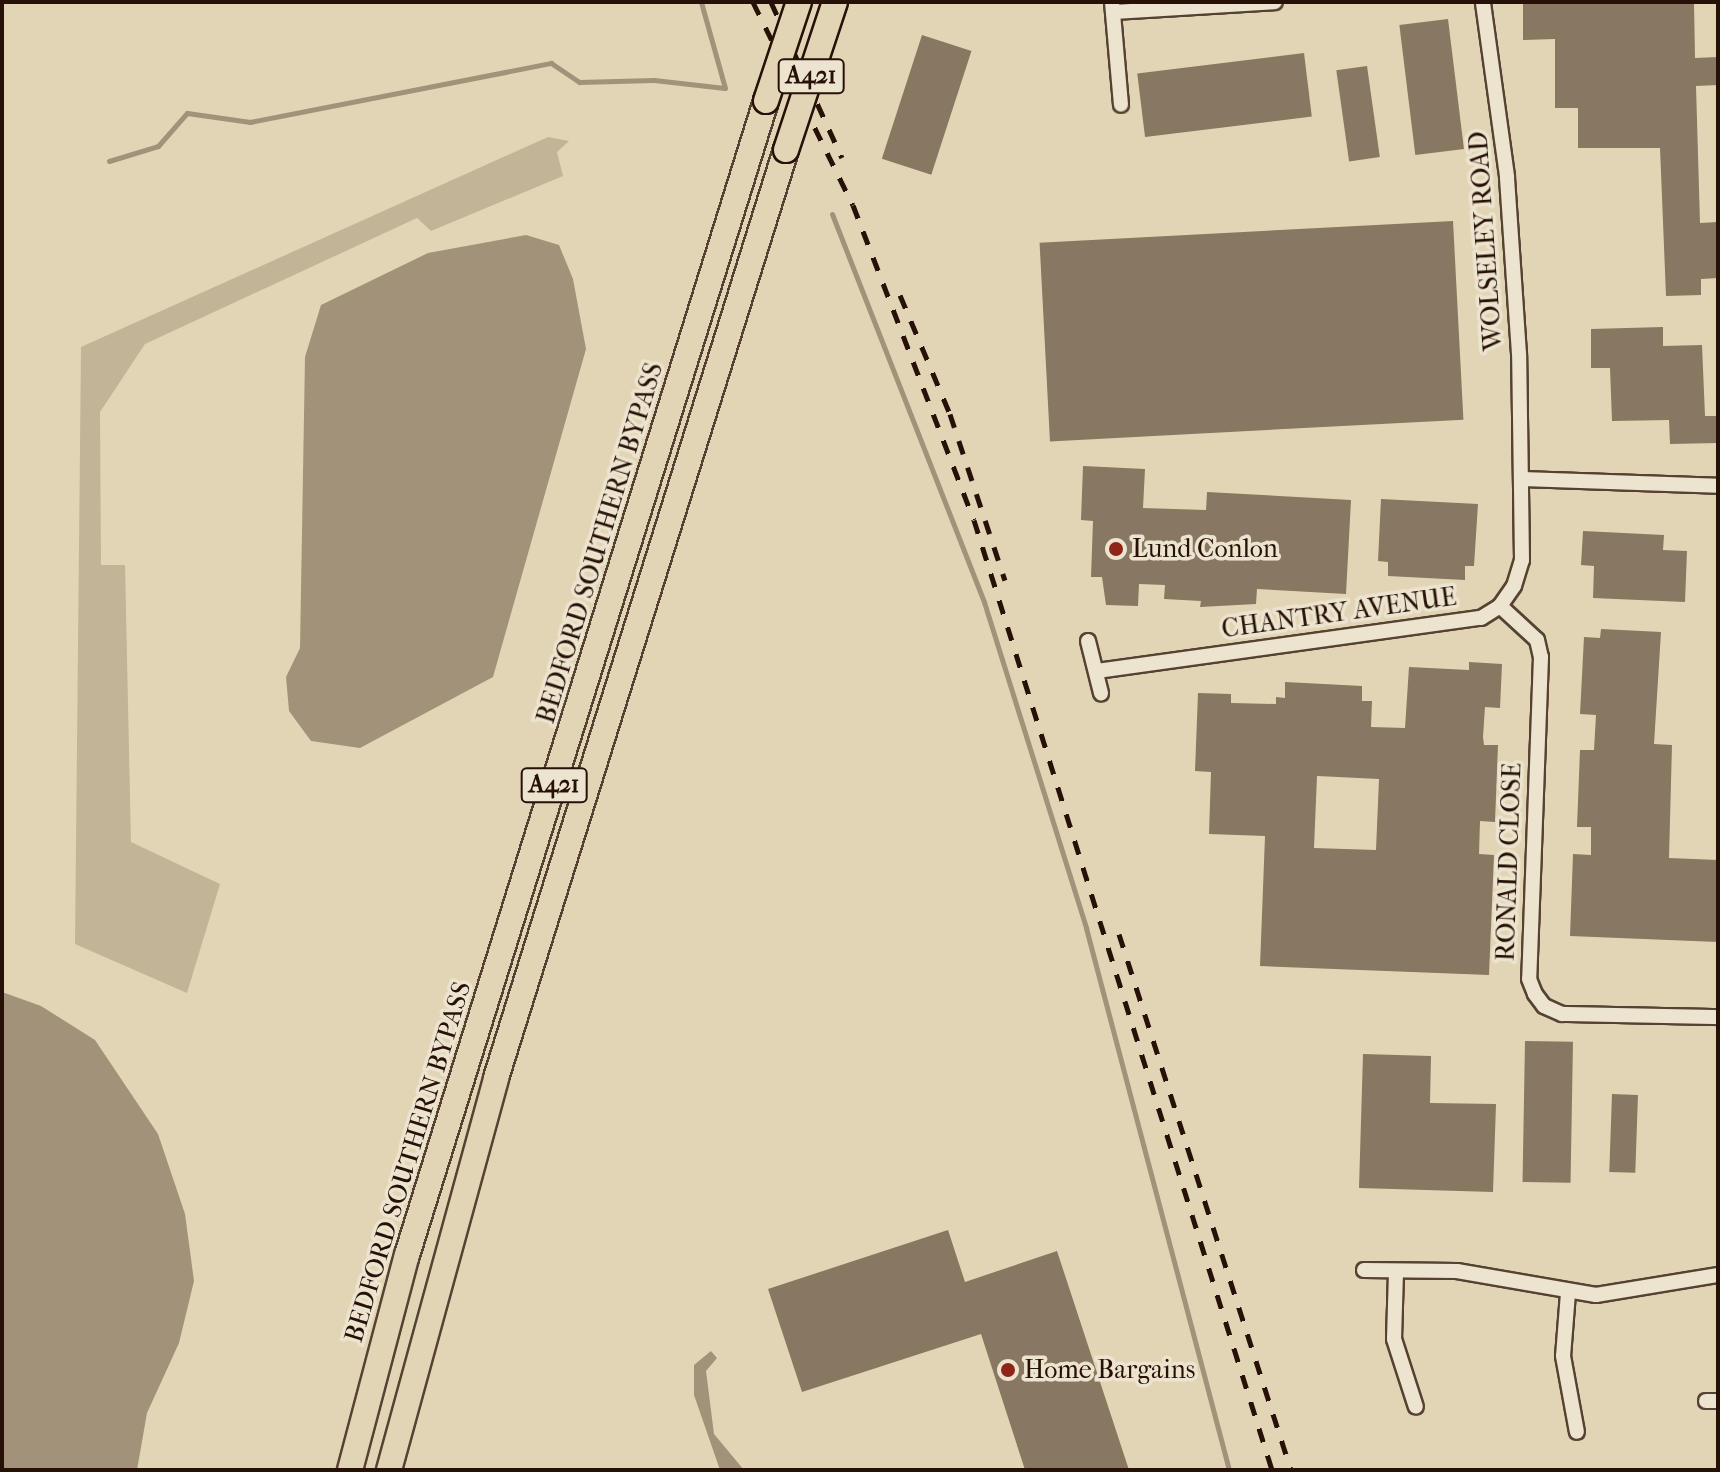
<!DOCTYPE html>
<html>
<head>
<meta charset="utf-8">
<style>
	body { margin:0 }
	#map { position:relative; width:1720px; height:1472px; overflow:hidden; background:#e2d5b5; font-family:"IM FELL French Canon",serif }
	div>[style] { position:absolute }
	.green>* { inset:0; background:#c2b497 }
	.water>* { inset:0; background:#a2927a }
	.stream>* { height:5px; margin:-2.5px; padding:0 2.5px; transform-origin:2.5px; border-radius:2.5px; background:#a2927a }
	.building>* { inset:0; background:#887761; transform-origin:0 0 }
	.roads { filter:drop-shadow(2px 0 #564232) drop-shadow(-2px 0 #564232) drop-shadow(0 2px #564232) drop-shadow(0 -2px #564232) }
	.minor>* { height:14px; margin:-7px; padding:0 7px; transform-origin:7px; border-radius:7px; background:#ece4cf }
	.trunk>* { height:24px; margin:-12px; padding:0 12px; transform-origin:12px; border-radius:12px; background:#e2d5b5 }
	.rail>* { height:5px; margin-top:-2.5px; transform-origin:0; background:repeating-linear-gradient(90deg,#271107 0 14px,transparent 0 28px) }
	.bridges { filter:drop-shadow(2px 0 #271107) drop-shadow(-2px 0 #271107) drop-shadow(0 2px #271107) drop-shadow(0 -2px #271107) }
	.trunk-bridge>* { height:24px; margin:-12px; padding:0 12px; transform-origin:12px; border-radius:12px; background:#e2d5b5 }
	.dots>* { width:22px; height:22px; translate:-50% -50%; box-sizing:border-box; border:4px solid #ece4cf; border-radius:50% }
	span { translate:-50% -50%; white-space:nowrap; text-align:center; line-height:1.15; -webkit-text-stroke:7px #ece4cf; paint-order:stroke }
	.shield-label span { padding:2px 6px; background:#ece4cf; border:2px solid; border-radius:6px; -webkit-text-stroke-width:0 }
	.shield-label { font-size:24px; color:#271107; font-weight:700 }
	.street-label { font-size:26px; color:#271107 }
	.poi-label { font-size:26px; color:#271107 }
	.left { translate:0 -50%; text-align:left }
	.frame { position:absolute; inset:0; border:4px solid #271107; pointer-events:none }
</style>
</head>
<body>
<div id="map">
	<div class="green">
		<i style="clip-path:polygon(548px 137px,569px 141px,557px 152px,563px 176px,431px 231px,417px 218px,145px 344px,100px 412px,101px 565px,125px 565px,131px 842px,220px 884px,187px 993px,75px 944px,81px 347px)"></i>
	</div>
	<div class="water">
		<i style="clip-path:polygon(526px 235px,559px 245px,573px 279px,586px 349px,493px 677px,360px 748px,311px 741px,289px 711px,286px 677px,300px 648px,305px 357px,321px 305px,428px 253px)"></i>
		<i style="clip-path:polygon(2px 992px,41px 1006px,95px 1040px,158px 1134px,185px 1214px,194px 1281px,179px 1343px,147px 1413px,137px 1470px,2px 1470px)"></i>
		<i style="clip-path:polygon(711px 1351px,717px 1358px,706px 1371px,714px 1434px,744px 1470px,720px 1470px,694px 1395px,694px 1365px)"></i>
	</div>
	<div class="stream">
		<i style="left:109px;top:161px;width:51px;rotate:-17deg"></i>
		<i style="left:158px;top:146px;width:44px;rotate:-48.7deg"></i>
		<i style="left:187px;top:113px;width:64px;rotate:8.1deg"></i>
		<i style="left:250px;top:122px;width:307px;rotate:-11.1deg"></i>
		<i style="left:551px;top:63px;width:34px;rotate:34deg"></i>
		<i style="left:579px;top:82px;width:75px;rotate:-1.5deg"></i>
		<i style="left:654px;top:80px;width:71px;rotate:6.4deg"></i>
		<i style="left:725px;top:88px;width:89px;rotate:-105.6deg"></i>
		<i style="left:832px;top:214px;width:417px;rotate:68.6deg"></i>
		<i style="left:984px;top:602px;width:342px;rotate:72.6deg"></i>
		<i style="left:1086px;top:928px;width:561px;rotate:75.22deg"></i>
	</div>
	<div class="building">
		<i style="clip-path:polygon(1523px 2px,1694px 2px,1695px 58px,1718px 57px,1718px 85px,1696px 86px,1700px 223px,1718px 222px,1718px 278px,1701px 279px,1701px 295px,1666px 296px,1660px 148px,1578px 148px,1578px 108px,1555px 108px,1555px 39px,1523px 40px)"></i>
		<i style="left:1448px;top:19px;width:131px;height:49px;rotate:83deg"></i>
		<i style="left:922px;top:35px;width:52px;height:130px;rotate:18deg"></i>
		<i style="left:1304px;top:53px;width:64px;height:168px;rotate:83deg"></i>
		<i style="left:1367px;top:66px;width:92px;height:31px;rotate:82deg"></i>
		<i style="left:1453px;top:221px;width:199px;height:414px;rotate:87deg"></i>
		<i style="clip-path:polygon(1663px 327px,1663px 346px,1702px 345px,1705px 416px,1718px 416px,1718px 443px,1670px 444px,1669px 420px,1612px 421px,1610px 368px,1591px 368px,1591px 329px)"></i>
		<i style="clip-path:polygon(1083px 466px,1145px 469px,1143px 508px,1206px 510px,1207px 492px,1351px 500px,1346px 594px,1257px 589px,1256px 604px,1200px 607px,1201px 601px,1164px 599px,1165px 585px,1139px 584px,1138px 606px,1106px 605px,1102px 577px,1091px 577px,1093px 521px,1081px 520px)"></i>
		<i style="clip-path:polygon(1381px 499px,1478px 504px,1474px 566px,1465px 566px,1465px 580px,1388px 576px,1388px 562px,1378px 561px)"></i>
		<i style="clip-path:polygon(1583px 531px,1664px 535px,1663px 550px,1687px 551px,1685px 602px,1593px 598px,1594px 566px,1581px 565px)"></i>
		<i style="clip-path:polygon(1601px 629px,1661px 632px,1654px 744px,1672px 745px,1669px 858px,1718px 860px,1718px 942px,1570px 936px,1573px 854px,1591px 855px,1591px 827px,1577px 827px,1580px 750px,1594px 750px,1596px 715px,1580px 714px,1584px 637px,1600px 638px)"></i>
		<i style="clip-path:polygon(evenodd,1469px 662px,1502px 664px,1500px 708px,1485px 707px,1483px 737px,1484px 745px,1498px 745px,1495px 822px,1480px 821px,1479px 854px,1494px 855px,1489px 975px,1260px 966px,1265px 836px,1209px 834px,1211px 772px,1195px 771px,1198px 693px,1231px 694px,1231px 703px,1276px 704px,1276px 697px,1285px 698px,1285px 682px,1362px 686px,1362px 701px,1372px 701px,1371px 727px,1405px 728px,1409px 667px,1469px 670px,1469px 662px,1317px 776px,1379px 779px,1376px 850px,1314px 848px,1317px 776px)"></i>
		<i style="left:1525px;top:1041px;width:48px;height:141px;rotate:1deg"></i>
		<i style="clip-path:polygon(1363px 1054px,1431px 1056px,1430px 1103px,1496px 1104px,1493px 1192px,1359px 1188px)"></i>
		<i style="left:1612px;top:1094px;width:26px;height:78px;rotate:2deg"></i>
		<i style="clip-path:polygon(948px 1230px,965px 1282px,1057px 1251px,1129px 1470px,1025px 1470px,981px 1334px,802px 1392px,768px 1289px)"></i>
	</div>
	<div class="roads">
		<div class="minor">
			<i style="left:1112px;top:2px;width:103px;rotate:85deg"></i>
			<i style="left:1113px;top:12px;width:162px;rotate:-3.5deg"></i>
			<i style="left:1522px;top:479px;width:196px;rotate:2deg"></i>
			<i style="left:1500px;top:606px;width:50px;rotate:42.6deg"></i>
			<i style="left:1537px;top:640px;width:17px;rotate:77deg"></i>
			<i style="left:1541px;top:657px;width:322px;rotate:92.1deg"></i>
			<i style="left:1529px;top:979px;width:16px;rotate:68deg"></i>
			<i style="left:1535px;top:994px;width:15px;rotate:53deg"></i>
			<i style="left:1544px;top:1006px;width:20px;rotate:24deg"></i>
			<i style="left:1562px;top:1014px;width:156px;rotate:1.1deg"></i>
			<i style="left:1088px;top:641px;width:54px;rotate:76deg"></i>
			<i style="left:1097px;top:671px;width:388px;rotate:-7.9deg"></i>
			<i style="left:1481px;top:618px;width:22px;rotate:-32deg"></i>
			<i style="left:1500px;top:606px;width:24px;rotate:-55deg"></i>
			<i style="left:1514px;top:586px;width:27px;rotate:-73deg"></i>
			<i style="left:1522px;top:560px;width:206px;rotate:-90.8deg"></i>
			<i style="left:1519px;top:354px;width:178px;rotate:-93.9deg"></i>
			<i style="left:1507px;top:176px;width:176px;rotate:-97.9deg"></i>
			<i style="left:1364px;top:1270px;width:93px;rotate:0.6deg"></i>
			<i style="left:1457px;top:1271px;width:141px;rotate:9.8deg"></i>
			<i style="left:1596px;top:1295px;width:124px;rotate:-9.3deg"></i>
			<i style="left:1396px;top:1272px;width:67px;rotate:91.7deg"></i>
			<i style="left:1394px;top:1339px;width:71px;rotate:72.1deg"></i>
			<i style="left:1568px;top:1293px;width:63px;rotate:94.5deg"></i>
			<i style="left:1563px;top:1356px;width:77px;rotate:79.6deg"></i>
			<i style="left:1706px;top:1401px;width:12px"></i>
		</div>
		<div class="trunk">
			<i style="left:350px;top:1470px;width:222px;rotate:-75.2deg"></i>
			<i style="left:407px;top:1255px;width:1209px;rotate:-72.72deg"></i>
			<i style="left:389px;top:1470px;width:406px;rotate:-74.7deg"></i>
			<i style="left:496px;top:1078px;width:972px;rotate:-72.65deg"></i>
		</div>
	</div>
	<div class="rail">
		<i style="left:753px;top:2px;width:226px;rotate:63.8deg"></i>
		<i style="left:853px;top:205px;width:337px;rotate:69deg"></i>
		<i style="left:974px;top:520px;width:996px;rotate:72.58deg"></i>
		<i style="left:771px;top:2px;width:171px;rotate:65.5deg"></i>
		<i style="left:900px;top:295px;width:129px;rotate:67.2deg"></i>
		<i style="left:950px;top:414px;width:175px;rotate:71.7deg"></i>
		<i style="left:1119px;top:934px;width:563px;rotate:72.21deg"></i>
	</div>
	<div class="bridges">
		<div class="trunk-bridge">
			<i style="left:766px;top:101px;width:104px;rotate:-71.6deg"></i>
			<i style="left:786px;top:150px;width:156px;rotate:-71.7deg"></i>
		</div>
	</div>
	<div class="dots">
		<i style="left:1116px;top:549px;background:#8f2418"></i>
		<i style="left:1008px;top:1370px;background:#8f2418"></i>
	</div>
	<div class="shield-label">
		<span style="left:811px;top:76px">A421</span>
		<span style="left:554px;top:785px">A421</span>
	</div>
	<div class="street-label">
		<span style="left:1486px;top:241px;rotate:-94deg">WOLSELEY ROAD</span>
		<span style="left:600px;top:543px;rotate:-73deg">BEDFORD SOUTHERN BYPASS</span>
		<span style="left:1339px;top:613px;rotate:-8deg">CHANTRY AVENUE</span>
		<span style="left:1509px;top:862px;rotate:-88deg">RONALD CLOSE</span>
		<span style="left:408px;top:1162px;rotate:-73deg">BEDFORD SOUTHERN BYPASS</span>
	</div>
	<div class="poi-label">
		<span class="left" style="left:1132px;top:549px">Lund Conlon</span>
		<span class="left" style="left:1024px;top:1370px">Home Bargains</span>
	</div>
	<div class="frame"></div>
</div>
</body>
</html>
